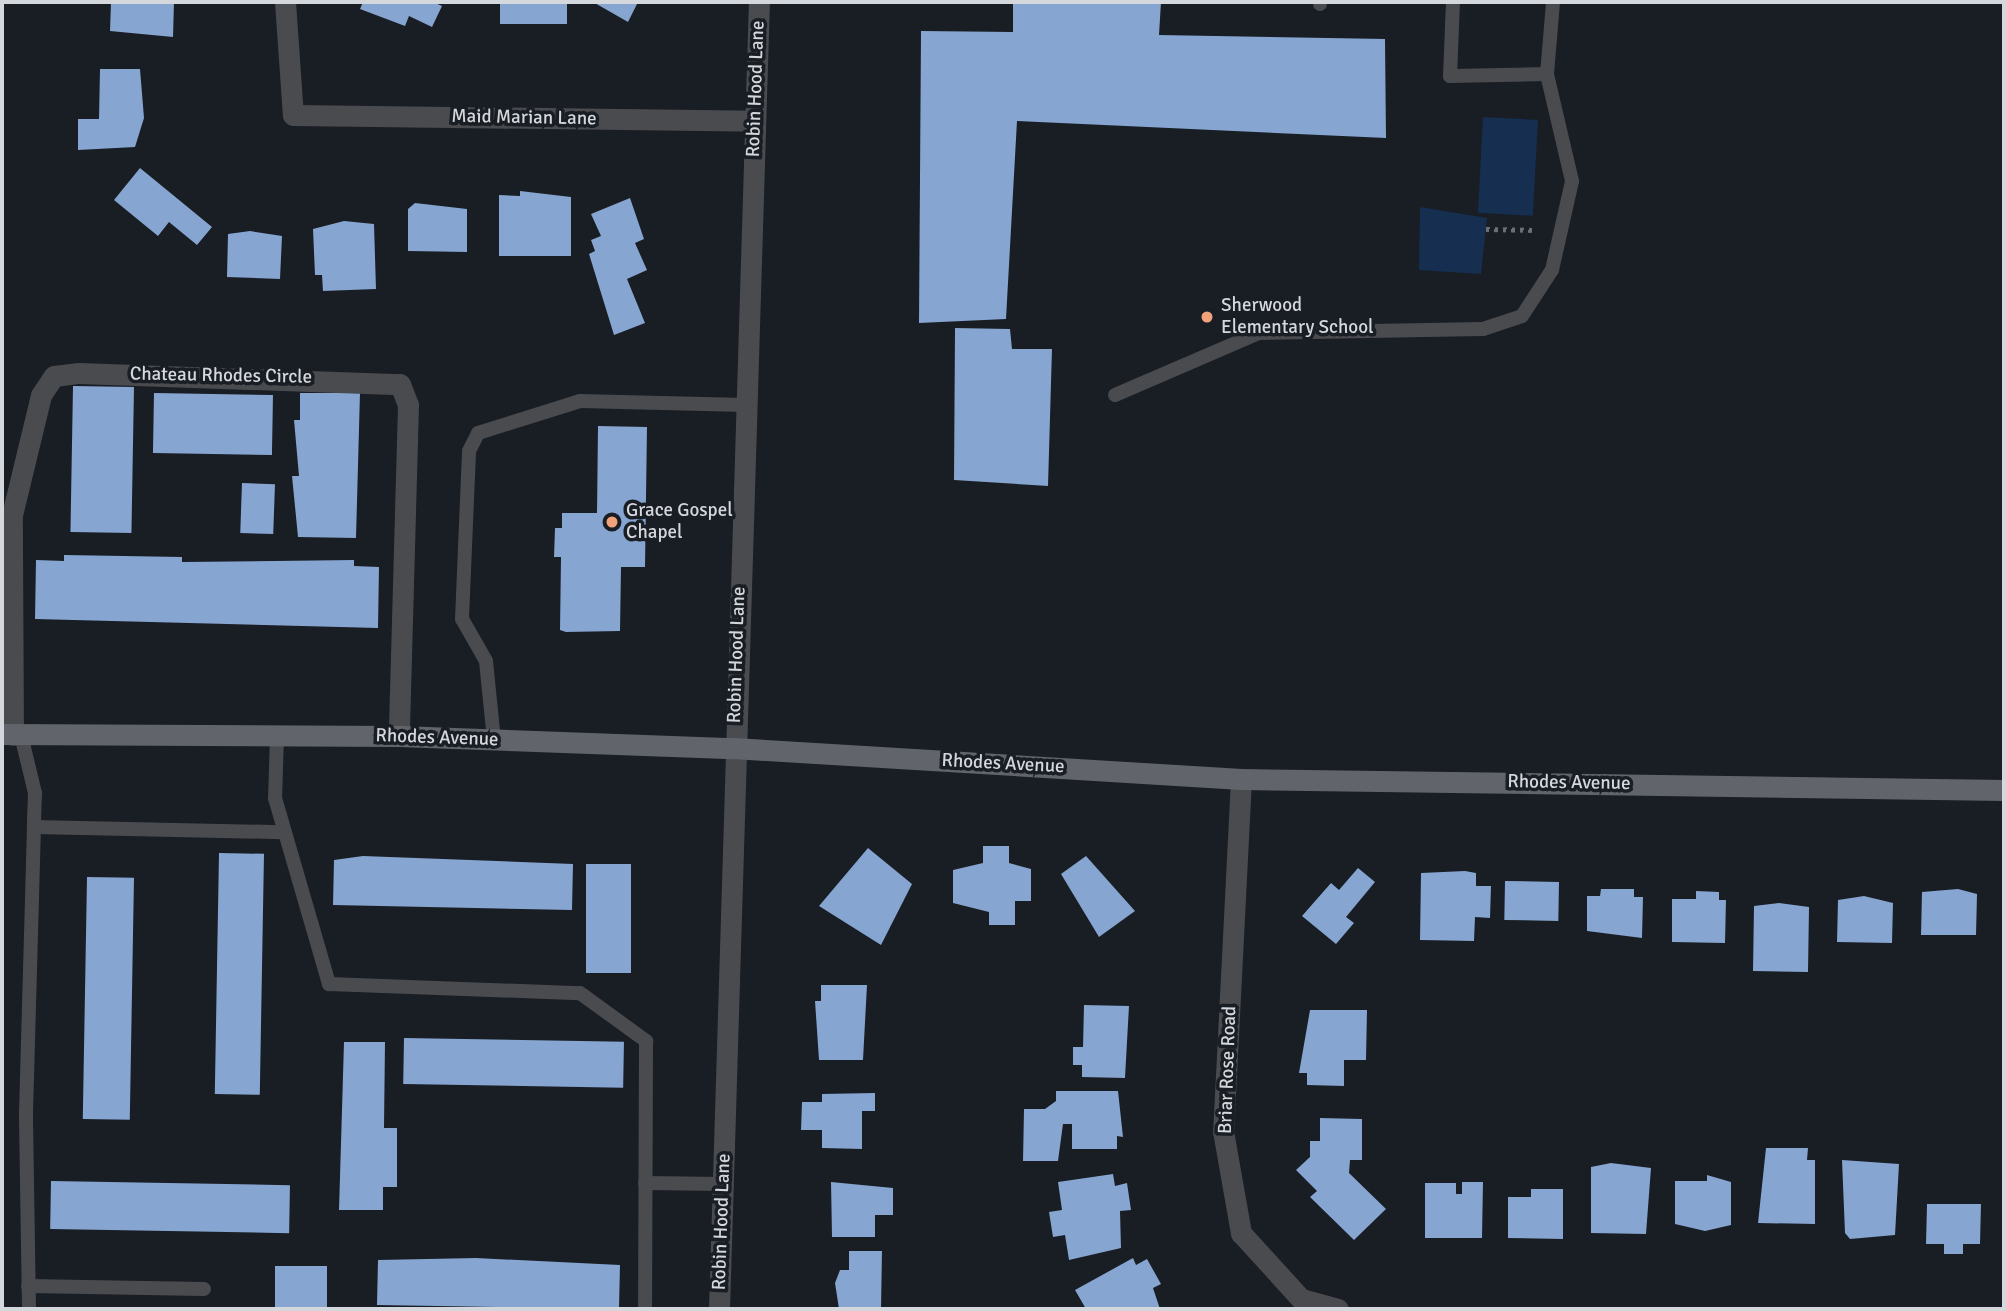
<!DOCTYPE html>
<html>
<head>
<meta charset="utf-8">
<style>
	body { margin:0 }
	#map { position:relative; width:2006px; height:1311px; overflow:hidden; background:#191d24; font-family:Signika,sans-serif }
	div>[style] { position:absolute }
	.green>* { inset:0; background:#162f51; transform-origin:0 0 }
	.building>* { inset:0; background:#86a5d1; transform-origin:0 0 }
	.path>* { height:4.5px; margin-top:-2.25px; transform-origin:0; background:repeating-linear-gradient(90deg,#6b6e74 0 3.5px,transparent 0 8.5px) }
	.service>* { height:14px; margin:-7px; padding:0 7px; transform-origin:7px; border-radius:7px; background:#494b4f }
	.minor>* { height:21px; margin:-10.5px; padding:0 10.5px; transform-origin:10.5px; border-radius:10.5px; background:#494b4f }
	.tertiary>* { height:21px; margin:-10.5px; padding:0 10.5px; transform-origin:10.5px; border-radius:10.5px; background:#494b4f }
	.secondary>* { height:21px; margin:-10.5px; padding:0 10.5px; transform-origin:10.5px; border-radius:10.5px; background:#61656b }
	.dots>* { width:19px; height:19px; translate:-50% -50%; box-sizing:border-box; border:4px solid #191d24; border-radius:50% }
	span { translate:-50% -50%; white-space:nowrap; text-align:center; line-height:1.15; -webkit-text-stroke:7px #191d24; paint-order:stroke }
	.street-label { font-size:19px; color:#d4d7db }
	.poi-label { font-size:19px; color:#d4d7db }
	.left { translate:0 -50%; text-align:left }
	.frame { position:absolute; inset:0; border:4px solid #d4d7db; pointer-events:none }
</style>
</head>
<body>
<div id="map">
	<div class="green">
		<i style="left:1483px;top:117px;width:55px;height:96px;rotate:3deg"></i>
		<i style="clip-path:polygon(1420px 207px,1487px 218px,1481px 274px,1419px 270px)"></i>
	</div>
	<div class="building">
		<i style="clip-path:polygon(111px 2px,174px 2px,173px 37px,110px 31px)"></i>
		<i style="clip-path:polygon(363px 2px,433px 2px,442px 6px,432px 27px,409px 16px,405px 26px,360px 9px)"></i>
		<i style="left:500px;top:2px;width:67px;height:22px"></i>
		<i style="clip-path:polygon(593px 2px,638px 2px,628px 22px)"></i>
		<i style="clip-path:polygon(1013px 2px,1161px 2px,1159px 35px,1385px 39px,1386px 138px,1017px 121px,1006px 319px,919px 323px,921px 31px,1013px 32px)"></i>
		<i style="clip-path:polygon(100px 69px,140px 69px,144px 118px,135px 147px,78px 150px,78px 119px,99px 119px)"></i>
		<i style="clip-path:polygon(140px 168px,212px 227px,197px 245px,169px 222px,158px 236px,114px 200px)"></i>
		<i style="clip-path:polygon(520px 191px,571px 197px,571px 256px,499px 256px,499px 195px,520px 196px)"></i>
		<i style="clip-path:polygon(630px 198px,644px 239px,635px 243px,647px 270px,627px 279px,645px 323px,614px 335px,589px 254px,595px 251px,591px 240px,601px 236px,591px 214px)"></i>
		<i style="clip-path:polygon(415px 203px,467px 209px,467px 252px,408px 251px,408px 209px)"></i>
		<i style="clip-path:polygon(344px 221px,374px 224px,376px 289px,323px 291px,322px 275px,315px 275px,313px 229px)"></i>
		<i style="clip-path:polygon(250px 231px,282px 236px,280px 279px,227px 277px,228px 234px)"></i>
		<i style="clip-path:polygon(955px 328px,1010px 329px,1012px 349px,1052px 349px,1048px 486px,954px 480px)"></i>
		<i style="left:73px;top:386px;width:61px;height:146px;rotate:1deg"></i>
		<i style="left:154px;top:393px;width:119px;height:60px;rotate:1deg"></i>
		<i style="clip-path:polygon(300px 393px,360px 393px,356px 538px,298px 537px,292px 476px,299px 476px,294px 420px,300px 420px)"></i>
		<i style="clip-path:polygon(598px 426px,647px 427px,645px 567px,621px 567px,620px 631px,566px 632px,560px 630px,561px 557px,554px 557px,555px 528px,562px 528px,562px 513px,597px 513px)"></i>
		<i style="left:242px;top:483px;width:33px;height:50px;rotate:2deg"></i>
		<i style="clip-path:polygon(64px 555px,182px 557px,182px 562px,354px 560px,354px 566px,379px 567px,378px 628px,35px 619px,36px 560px,64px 561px)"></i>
		<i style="clip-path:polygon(983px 846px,1009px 846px,1009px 863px,1031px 869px,1031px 901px,1015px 901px,1015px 925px,989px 925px,989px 912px,953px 903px,953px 870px,983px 863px)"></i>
		<i style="clip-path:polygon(868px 848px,912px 884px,881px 945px,819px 906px)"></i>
		<i style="left:219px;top:853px;width:45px;height:241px;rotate:1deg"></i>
		<i style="clip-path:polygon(363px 856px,573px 864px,572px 910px,333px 905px,334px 860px)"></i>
		<i style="clip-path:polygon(1086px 856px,1135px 911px,1099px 937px,1061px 874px)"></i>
		<i style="left:586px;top:864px;width:45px;height:109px"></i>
		<i style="clip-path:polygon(1358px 868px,1375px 882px,1346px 917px,1354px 923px,1336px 944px,1302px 916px,1331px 883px,1339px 890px)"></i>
		<i style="clip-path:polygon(1465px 871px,1476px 873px,1476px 886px,1491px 886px,1490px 918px,1475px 917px,1474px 941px,1420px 940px,1421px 873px)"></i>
		<i style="left:87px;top:877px;width:47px;height:242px;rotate:1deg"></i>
		<i style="left:1505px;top:881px;width:54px;height:39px;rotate:1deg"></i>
		<i style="clip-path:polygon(1601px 889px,1634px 889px,1634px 897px,1643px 897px,1642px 938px,1587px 931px,1587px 896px,1600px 896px)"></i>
		<i style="clip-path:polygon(1958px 889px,1977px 894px,1976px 935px,1921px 935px,1922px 892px)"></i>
		<i style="clip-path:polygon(1696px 891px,1719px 892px,1719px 900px,1726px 900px,1725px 943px,1672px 942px,1672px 899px,1696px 899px)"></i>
		<i style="clip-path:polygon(1864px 896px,1893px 903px,1892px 943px,1837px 942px,1838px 900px)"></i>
		<i style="clip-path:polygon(1779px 903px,1809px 907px,1808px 972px,1753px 971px,1754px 906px)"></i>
		<i style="clip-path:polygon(821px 985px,867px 985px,863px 1060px,819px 1060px,815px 1001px,821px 1001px)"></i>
		<i style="clip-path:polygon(1084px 1005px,1129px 1006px,1125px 1078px,1082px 1077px,1082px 1065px,1073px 1065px,1073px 1047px,1083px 1047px)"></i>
		<i style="clip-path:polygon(1310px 1010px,1367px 1010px,1366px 1060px,1344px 1060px,1344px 1086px,1307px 1085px,1307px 1073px,1299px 1073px)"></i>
		<i style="left:404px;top:1038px;width:220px;height:46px;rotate:1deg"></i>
		<i style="clip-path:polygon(344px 1042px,385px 1042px,384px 1128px,397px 1128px,397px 1187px,383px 1187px,383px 1210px,339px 1210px)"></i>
		<i style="clip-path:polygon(1056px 1091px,1118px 1091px,1123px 1137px,1117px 1136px,1117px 1149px,1072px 1149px,1072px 1124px,1063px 1124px,1058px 1161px,1023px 1161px,1024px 1109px,1045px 1109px,1056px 1101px)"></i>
		<i style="clip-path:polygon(875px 1093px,875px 1111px,862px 1111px,862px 1149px,822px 1148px,822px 1130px,801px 1130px,802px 1102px,822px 1102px,822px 1094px)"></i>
		<i style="clip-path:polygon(1320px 1118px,1362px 1119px,1362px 1160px,1350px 1160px,1349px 1173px,1386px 1209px,1354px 1240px,1310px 1197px,1317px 1191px,1296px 1170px,1310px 1157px,1310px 1141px,1320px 1141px)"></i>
		<i style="clip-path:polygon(1766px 1148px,1808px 1148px,1807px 1160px,1815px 1160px,1815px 1224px,1758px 1223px)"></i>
		<i style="clip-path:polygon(1842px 1160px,1899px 1164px,1895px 1235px,1850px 1239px,1845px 1233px)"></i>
		<i style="clip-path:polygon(1611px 1163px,1651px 1168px,1646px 1234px,1591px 1233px,1591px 1167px)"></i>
		<i style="clip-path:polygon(1113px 1174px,1115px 1186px,1127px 1183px,1131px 1210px,1120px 1211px,1121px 1248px,1069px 1260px,1065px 1235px,1053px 1237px,1049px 1212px,1062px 1210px,1058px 1182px)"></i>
		<i style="clip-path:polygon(1707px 1175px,1731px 1182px,1731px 1225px,1705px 1231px,1675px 1224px,1675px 1181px,1707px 1181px)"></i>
		<i style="left:51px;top:1181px;width:239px;height:48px;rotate:1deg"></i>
		<i style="clip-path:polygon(831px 1182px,893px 1188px,893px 1215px,875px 1215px,875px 1237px,832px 1237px)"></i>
		<i style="clip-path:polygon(1462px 1182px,1483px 1182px,1482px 1238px,1425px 1238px,1425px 1183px,1456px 1183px,1456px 1194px,1462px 1194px)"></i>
		<i style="clip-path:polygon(1531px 1189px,1563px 1189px,1563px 1239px,1508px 1238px,1508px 1197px,1531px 1197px)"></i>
		<i style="clip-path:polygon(1927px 1204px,1981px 1204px,1980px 1244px,1963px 1244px,1963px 1254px,1944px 1254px,1944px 1244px,1926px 1244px)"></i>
		<i style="clip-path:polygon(849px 1251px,882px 1251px,881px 1309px,839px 1309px,835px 1283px,840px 1270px,849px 1270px)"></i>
		<i style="clip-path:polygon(476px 1258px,620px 1265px,619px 1309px,377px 1305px,378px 1260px)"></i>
		<i style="clip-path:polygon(1133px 1258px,1136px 1265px,1147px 1259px,1161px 1284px,1153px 1288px,1160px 1309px,1086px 1309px,1075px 1290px)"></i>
		<i style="left:275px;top:1266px;width:52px;height:43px"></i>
	</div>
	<div class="path">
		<i style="left:1486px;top:229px;width:51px;rotate:1.1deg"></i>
	</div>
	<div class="service">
		<i style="left:1453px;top:2px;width:74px;rotate:92.3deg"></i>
		<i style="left:1450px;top:76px;width:97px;rotate:-1.2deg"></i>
		<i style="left:1547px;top:74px;width:72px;rotate:-85.2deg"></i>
		<i style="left:1320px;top:4px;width:2px;rotate:-90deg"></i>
		<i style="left:1115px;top:395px;width:157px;rotate:-23.3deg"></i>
		<i style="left:1259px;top:333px;width:224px;rotate:-1deg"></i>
		<i style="left:1483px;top:329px;width:41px;rotate:-18.4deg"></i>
		<i style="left:1522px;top:316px;width:55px;rotate:-56.9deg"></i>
		<i style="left:1552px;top:270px;width:91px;rotate:-77.3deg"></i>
		<i style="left:1572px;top:181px;width:110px;rotate:-103.2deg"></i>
		<i style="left:21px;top:735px;width:60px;rotate:76.4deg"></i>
		<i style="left:35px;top:793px;width:34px;rotate:92deg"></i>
		<i style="left:34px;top:827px;width:249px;rotate:1.2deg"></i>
		<i style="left:277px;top:736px;width:62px;rotate:91.8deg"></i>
		<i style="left:275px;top:798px;width:194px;rotate:73.8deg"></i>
		<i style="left:329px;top:984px;width:251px;rotate:2.1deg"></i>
		<i style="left:580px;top:993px;width:82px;rotate:36deg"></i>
		<i style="left:646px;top:1041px;width:268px;rotate:90.2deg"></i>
		<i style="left:494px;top:740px;width:79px;rotate:-95.8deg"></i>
		<i style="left:486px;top:661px;width:48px;rotate:-119.7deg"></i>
		<i style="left:462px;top:619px;width:168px;rotate:-87.6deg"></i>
		<i style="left:469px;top:451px;width:20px;rotate:-63deg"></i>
		<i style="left:478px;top:433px;width:107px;rotate:-17.4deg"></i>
		<i style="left:580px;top:401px;width:165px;rotate:1.4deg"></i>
		<i style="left:645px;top:1183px;width:78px;rotate:0.7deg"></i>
		<i style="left:28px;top:1286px;width:176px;rotate:1deg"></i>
		<i style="left:29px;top:1309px;width:196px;rotate:-90.9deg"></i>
		<i style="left:26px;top:1113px;width:286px;rotate:-88.4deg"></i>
	</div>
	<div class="minor">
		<i style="left:285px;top:2px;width:113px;rotate:86deg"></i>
		<i style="left:293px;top:115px;width:462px;rotate:0.7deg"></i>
		<i style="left:13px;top:735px;width:220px;rotate:-90.3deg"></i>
		<i style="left:12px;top:515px;width:123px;rotate:-76.4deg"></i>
		<i style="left:41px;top:395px;width:23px;rotate:-56deg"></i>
		<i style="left:54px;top:376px;width:25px;rotate:-7deg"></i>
		<i style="left:79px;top:373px;width:321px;rotate:2deg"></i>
		<i style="left:400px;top:384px;width:22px;rotate:69deg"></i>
		<i style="left:408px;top:405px;width:331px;rotate:91.6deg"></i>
		<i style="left:1241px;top:779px;width:352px;rotate:92.9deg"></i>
		<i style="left:1223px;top:1131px;width:104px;rotate:80deg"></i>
		<i style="left:1241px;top:1233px;width:89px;rotate:47.7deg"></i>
		<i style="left:1301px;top:1299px;width:38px;rotate:15deg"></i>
	</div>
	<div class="tertiary">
		<i style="left:719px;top:1309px;width:1308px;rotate:-88.25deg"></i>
	</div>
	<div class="secondary">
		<i style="left:2px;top:734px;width:397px;rotate:0.3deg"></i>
		<i style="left:399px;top:736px;width:334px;rotate:2.1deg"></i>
		<i style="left:733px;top:748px;width:509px;rotate:3.49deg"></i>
		<i style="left:1241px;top:779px;width:763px;rotate:0.83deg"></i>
	</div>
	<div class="dots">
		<i style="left:1207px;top:317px;background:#f1a27b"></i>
		<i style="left:612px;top:522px;background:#f1a27b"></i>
	</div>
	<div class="street-label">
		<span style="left:756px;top:89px;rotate:-88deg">Robin Hood Lane</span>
		<span style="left:524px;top:118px;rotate:1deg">Maid Marian Lane</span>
		<span style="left:221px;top:376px;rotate:1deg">Chateau Rhodes Circle</span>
		<span style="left:737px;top:655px;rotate:-88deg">Robin Hood Lane</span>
		<span style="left:437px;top:738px;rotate:2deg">Rhodes Avenue</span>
		<span style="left:1003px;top:764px;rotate:3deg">Rhodes Avenue</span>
		<span style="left:1569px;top:783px;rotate:1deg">Rhodes Avenue</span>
		<span style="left:1228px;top:1070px;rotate:-88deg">Briar Rose Road</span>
		<span style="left:722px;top:1222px;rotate:-88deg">Robin Hood Lane</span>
	</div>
	<div class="poi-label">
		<span class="left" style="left:1221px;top:317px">Sherwood<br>Elementary School</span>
		<span class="left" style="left:626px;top:522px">Grace Gospel<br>Chapel</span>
	</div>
	<div class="frame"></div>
</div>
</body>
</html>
